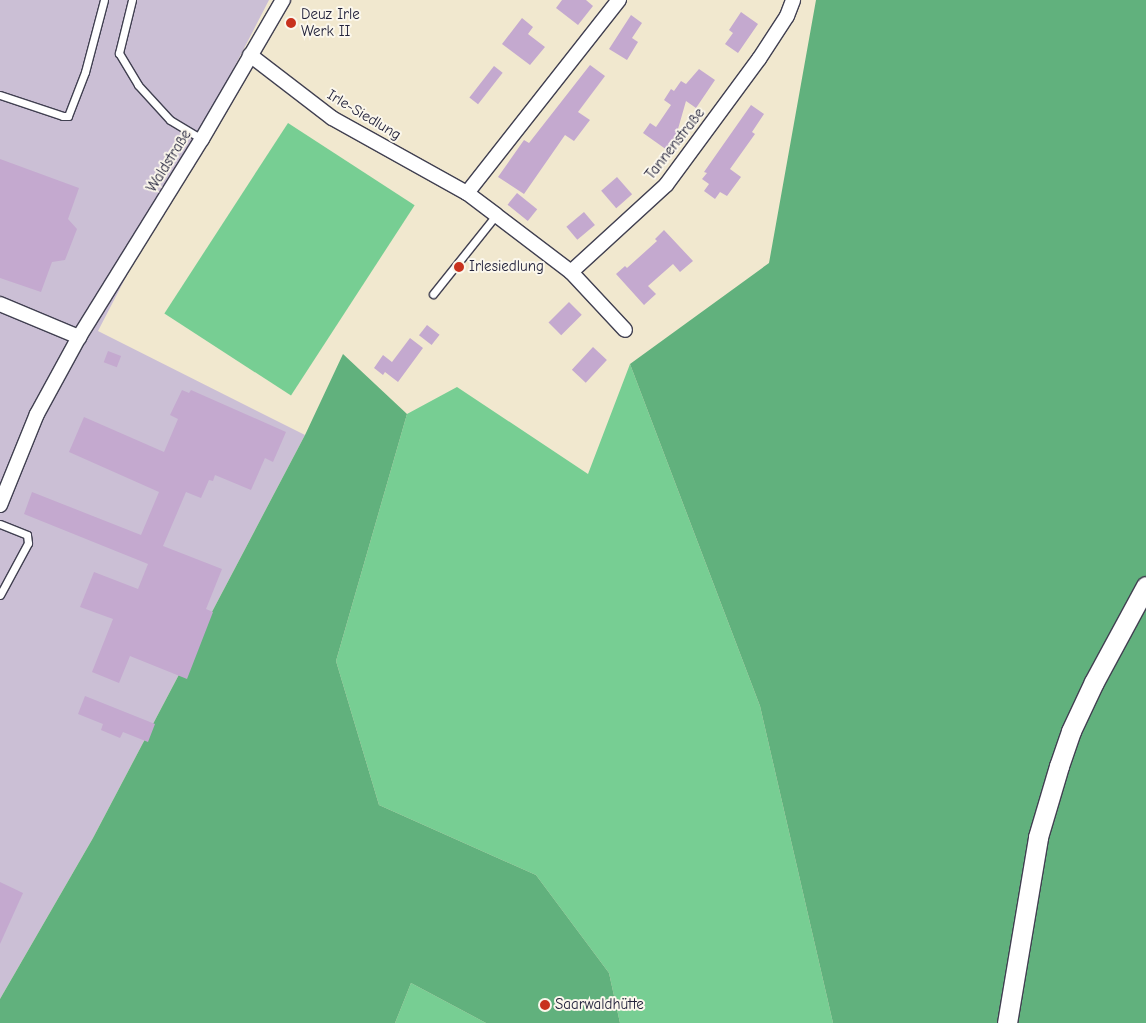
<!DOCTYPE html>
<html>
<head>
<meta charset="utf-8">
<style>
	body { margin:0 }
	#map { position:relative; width:1146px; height:1023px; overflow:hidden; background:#f1e8cf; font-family:"Comic Neue",sans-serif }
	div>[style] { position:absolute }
	.industrial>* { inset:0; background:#cbbfd5 }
	.green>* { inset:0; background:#77ce93; transform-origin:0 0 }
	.forest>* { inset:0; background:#61b17d }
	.building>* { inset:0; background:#c4a9cf; transform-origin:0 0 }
	.roads { filter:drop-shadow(1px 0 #414051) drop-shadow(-1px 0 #414051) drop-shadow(0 1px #414051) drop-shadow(0 -1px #414051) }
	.lane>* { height:7px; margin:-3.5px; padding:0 3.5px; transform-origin:3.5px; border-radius:3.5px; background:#fff }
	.street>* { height:14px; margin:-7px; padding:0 7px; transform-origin:7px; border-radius:7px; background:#fff }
	.secondary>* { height:19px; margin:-9.5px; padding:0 9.5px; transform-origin:9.5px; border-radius:9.5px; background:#fff }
	.dots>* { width:14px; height:14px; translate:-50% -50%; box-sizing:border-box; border:2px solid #fbf7ec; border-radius:50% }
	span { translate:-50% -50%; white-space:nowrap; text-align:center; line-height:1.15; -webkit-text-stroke:4px #fbf7ec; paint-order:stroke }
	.poi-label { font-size:15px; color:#22223b }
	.left { translate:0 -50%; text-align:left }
	.street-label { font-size:15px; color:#22223b }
</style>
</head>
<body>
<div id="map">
	<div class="industrial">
		<i style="clip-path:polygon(0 0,269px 0,98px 331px,305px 435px,93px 838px,0 999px)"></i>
	</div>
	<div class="green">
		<i style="left:288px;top:123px;width:151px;height:227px;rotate:33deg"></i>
		<i style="clip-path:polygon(630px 364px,760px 706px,833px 1023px,620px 1023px,609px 973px,536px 875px,379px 805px,336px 661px,407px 414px,457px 387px,588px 474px)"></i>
		<i style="clip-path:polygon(411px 983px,486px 1023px,395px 1023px)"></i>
	</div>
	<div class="forest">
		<i style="clip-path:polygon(816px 0,1146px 0,1146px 1023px,833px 1023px,760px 706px,630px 364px,769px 263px)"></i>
		<i style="clip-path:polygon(343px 354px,407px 414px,336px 661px,379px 805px,536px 875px,609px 973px,620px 1023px,486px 1023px,411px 983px,395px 1023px,0 1023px,0 999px,93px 838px,305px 435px)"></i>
	</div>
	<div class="building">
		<i style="clip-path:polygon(562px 0,586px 0,593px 6px,578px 25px,556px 8px)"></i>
		<i style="clip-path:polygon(741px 12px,758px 24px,738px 53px,725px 44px,733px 33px,729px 30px)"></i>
		<i style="clip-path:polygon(631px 15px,642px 23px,632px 38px,638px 42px,627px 60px,609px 49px)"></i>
		<i style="clip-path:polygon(522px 18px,533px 27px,528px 34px,545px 47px,530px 65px,502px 44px)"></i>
		<i style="clip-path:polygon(590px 65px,605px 76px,578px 112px,590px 120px,574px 141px,565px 135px,524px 194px,498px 177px,524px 140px,529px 143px)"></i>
		<i style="left:494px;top:66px;width:11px;height:40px;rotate:38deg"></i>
		<i style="clip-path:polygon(699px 69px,715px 80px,696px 108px,686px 101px,676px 136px,667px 150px,643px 133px,650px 123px,656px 127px,671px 105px,664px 100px,671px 89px,674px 91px,681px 81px,686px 84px)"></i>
		<i style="clip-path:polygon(751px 105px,764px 114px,752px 132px,755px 134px,730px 169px,741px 177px,727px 196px,720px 192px,715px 199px,704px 191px,709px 184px,702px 179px,707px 173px,704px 172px)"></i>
		<i style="clip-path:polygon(0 159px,79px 188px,68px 219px,77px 229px,65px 260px,52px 262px,41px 292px,0 278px)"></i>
		<i style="left:617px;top:177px;width:23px;height:21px;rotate:49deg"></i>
		<i style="left:517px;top:193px;width:26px;height:15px;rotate:39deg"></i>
		<i style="left:584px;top:212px;width:17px;height:23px;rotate:50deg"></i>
		<i style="clip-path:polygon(664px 230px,693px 261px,680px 272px,673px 264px,648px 286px,656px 294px,644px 305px,616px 274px,625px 266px,627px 268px,657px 241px,655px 239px)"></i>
		<i style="left:569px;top:302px;width:18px;height:29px;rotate:45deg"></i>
		<i style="left:427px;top:325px;width:16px;height:13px;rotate:38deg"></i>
		<i style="clip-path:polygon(410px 338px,423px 348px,398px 382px,385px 372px,383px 375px,374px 368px,383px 355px,392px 362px)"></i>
		<i style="left:593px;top:347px;width:19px;height:31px;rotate:43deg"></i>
		<i style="left:108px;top:351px;width:14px;height:12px;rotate:21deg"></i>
		<i style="clip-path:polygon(182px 390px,189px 393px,191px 390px,286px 432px,273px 462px,265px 458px,251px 490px,215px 475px,213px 481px,209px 480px,201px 498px,186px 492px,163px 546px,222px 569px,206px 609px,213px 612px,187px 679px,130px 656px,119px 683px,92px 672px,113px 619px,80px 607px,94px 572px,138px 589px,148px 564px,24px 514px,32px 492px,141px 535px,159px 492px,69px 452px,84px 417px,164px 452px,178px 419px,170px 415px)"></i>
		<i style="clip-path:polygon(85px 696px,155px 724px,148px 742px,123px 732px,120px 738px,101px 730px,103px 724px,78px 714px)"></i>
		<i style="clip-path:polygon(0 882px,23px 893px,0 944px)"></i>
	</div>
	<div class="roads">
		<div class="lane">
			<i style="left:132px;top:0;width:55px;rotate:103.8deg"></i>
			<i style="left:119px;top:53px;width:37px;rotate:59deg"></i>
			<i style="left:138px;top:85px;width:47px;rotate:47.6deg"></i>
			<i style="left:170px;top:120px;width:37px;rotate:31deg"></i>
			<i style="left:0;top:95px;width:66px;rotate:18.4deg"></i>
			<i style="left:63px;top:116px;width:5px"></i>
			<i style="left:68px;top:116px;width:47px;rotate:-68.9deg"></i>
			<i style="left:85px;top:72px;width:74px;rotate:-75.2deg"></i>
			<i style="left:433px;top:294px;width:101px;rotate:-51.4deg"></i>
			<i style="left:0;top:524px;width:29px;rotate:22deg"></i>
			<i style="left:27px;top:535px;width:8px;rotate:83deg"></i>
			<i style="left:28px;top:543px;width:59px;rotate:118.3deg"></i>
		</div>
		<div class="street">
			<i style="left:250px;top:55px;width:103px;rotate:37.5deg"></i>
			<i style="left:332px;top:118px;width:154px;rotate:29.1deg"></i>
			<i style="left:467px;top:193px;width:36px;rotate:37deg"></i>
			<i style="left:496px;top:215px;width:94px;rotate:37.2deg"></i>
			<i style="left:571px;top:272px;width:79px;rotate:47deg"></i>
			<i style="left:467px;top:193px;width:246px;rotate:-51.8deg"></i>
			<i style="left:571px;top:272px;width:129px;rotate:-42.5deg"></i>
			<i style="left:666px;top:185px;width:157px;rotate:-53.6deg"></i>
			<i style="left:759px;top:59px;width:51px;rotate:-56.9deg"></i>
			<i style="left:787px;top:16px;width:17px;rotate:-69deg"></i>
			<i style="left:0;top:304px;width:86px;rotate:22.7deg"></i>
			<i style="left:79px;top:337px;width:233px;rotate:-58.2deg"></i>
			<i style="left:202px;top:139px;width:161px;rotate:-59.8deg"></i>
			<i style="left:0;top:505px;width:98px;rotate:-67.9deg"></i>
			<i style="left:37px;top:414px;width:88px;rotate:-61.4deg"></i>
		</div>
		<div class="secondary">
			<i style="left:1007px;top:1023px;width:189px;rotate:-80.5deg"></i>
			<i style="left:1038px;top:837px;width:74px;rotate:-73.5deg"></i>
			<i style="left:1059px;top:766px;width:37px;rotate:-71deg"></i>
			<i style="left:1071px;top:731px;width:54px;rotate:-64.9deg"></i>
			<i style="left:1094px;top:682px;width:109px;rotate:-61.6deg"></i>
		</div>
	</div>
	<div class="dots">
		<i style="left:291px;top:23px;background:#c8321e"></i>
		<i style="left:459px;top:267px;background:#c8321e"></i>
		<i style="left:545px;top:1005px;background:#c8321e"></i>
	</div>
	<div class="poi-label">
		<span class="left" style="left:301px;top:23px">Deuz Irle<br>Werk II</span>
		<span class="left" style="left:469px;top:267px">Irlesiedlung</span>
		<span class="left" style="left:555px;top:1005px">Saarwaldhütte</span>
	</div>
	<div class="street-label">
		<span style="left:364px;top:115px;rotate:31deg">Irle-Siedlung</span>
		<span style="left:675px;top:144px;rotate:-52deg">Tannenstraße</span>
		<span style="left:169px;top:161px;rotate:-58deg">Waldstraße</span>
	</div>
</div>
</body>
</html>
